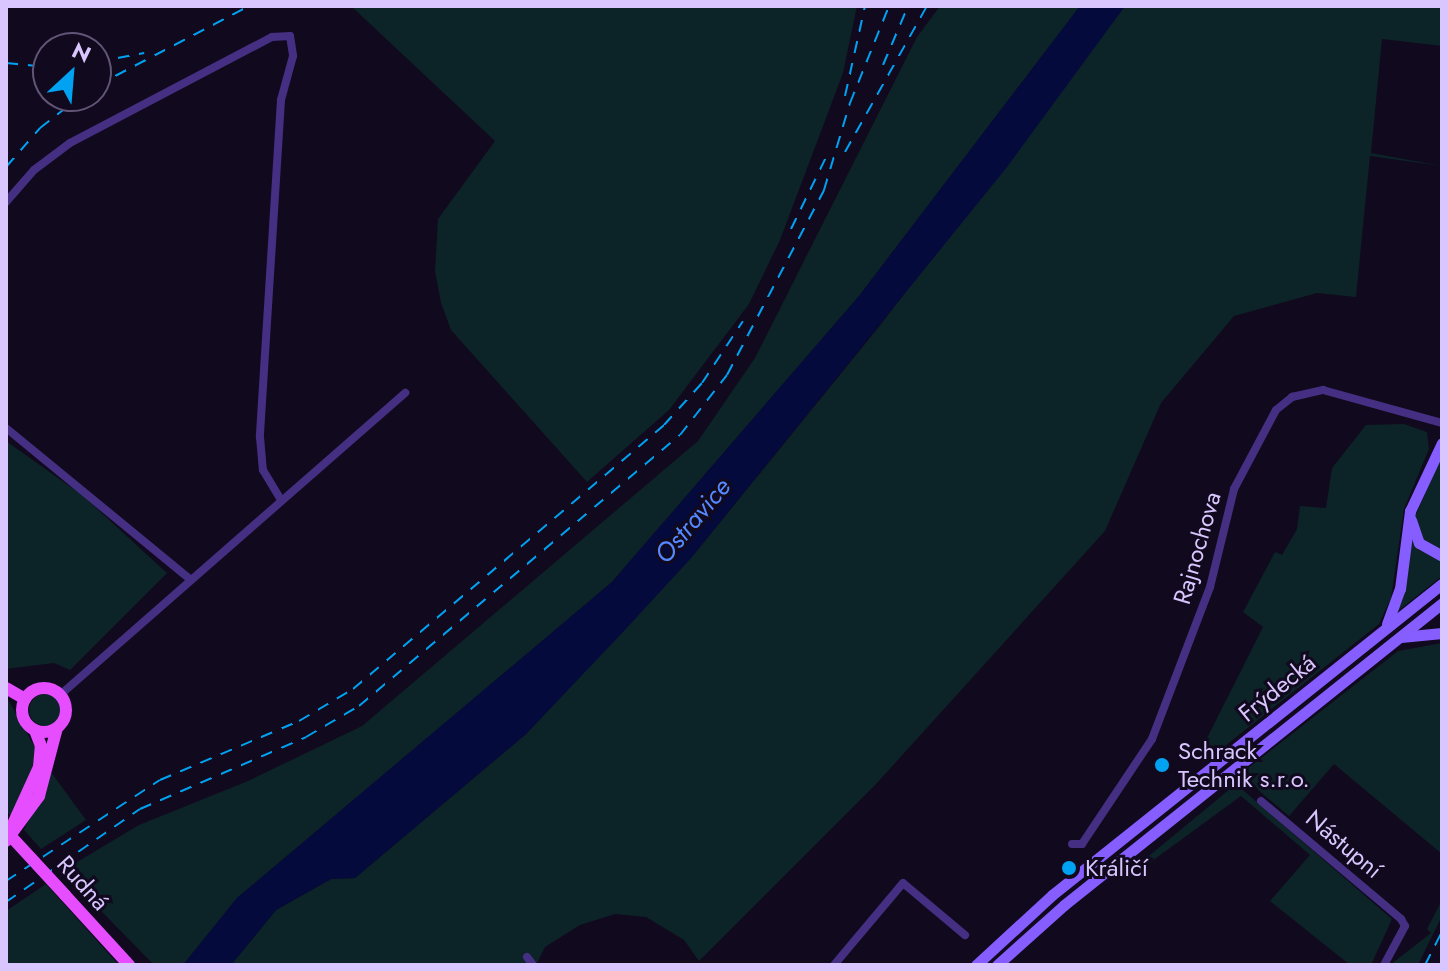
<!DOCTYPE html>
<html>
<head>
<meta charset="utf-8">
<style>
	body { margin:0 }
	#map { position:relative; width:1448px; height:971px; overflow:hidden; background:#11091e; font-family:Jost,sans-serif }
	div>[style] { position:absolute }
	.green>* { inset:0; background:#0c2328 }
	.round { border-radius:50% }
	.water>* { inset:0; background:#040b3c }
	.minor>* { height:8px; margin:-4px; padding:0 4px; transform-origin:4px; border-radius:4px; background:#452f82 }
	.secondary>* { height:11px; margin:-5.5px; padding:0 5.5px; transform-origin:5.5px; border-radius:5.5px; background:#865dff }
	.primary>* { height:12px; margin:-6px; padding:0 6px; transform-origin:6px; border-radius:6px; background:#e54dff }
	.primary>.ring { margin:-6px; padding:0; box-sizing:content-box; background:none; border:12px solid #e54dff; border-radius:50% }
	.rail>* { height:2px; margin-top:-1px; transform-origin:0; background:repeating-linear-gradient(90deg,#00a2f1 0 12px,transparent 0 22px) }
	.primary-bridge>* { height:12px; margin:-6px; padding:0 6px; transform-origin:6px; border-radius:6px; background:#e54dff }
	.dots>* { width:22px; height:22px; translate:-50% -50%; box-sizing:border-box; border:4px solid #11091e; border-radius:50% }
	span { translate:-50% -50%; white-space:nowrap; text-align:center; line-height:1.15; -webkit-text-stroke:6px #11091e; paint-order:stroke }
	.street-label { font-size:24px; color:#d9c6ff }
	.poi-label { font-size:24px; color:#d9c6ff }
	.left { translate:0 -50%; text-align:left }
	.water-label { font-size:26px; color:#5489ff; font-style:italic }
	.frame { position:absolute; inset:0; border:8px solid #d9c6ff; pointer-events:none }
	.north { position:absolute; left:32px; top:32px; width:80px; height:80px; box-sizing:border-box; background:#11091e; border:2px solid #615578; border-radius:50%; rotate:26deg; font-size:22px; font-weight:700; line-height:32px; text-align:center; color:#d9c6ff }
	.north::after { content:''; display:block; margin:auto; width:28px; height:36px; background:#00a2f1; clip-path:polygon(50% 0,100% 100%,50% 72%,0 100%) }
</style>
</head>
<body>
<div id="map">
	<div class="green">
		<i style="clip-path:polygon(351px 6px,857px 6px,843px 73px,780px 240px,749px 304px,669px 410px,587px 482px,451px 330px,441px 303px,435px 271px,438px 219px,495px 141px)"></i>
		<i style="clip-path:polygon(940px 6px,1080px 6px,859px 296px,612px 582px,237px 898px,183px 965px,154px 965px,62px 871px,139px 825px,248px 781px,362px 726px,698px 441px,755px 358px,917px 37px)"></i>
		<i style="clip-path:polygon(1125px 6px,1442px 6px,1442px 46px,1382px 39px,1371px 153px,1442px 166px,1370px 156px,1356px 297px,1317px 293px,1234px 316px,1161px 403px,1105px 531px,877px 783px,699px 961px,684px 940px,646px 917px,615px 914px,580px 925px,545px 947px,536px 965px,231px 965px,276px 910px,331px 879px,355px 878px,526px 734px,691px 558px,878px 328px)"></i>
		<i style="clip-path:polygon(1404px 424px,1427px 432px,1429px 449px,1404px 509px,1391px 598px,1379px 624px,1225px 746px,1212px 751px,1204px 744px,1263px 627px,1243px 612px,1275px 552px,1282px 555px,1297px 529px,1300px 506px,1326px 508px,1332px 468px,1366px 425px)"></i>
		<i style="clip-path:polygon(6px 441px,82px 495px,167px 573px,70px 670px,54px 663px,6px 669px)"></i>
		<i style="clip-path:polygon(1442px 455px,1442px 551px,1425px 543px,1414px 519px)"></i>
		<i style="clip-path:polygon(1409px 535px,1419px 550px,1442px 559px,1442px 576px,1398px 611px)"></i>
		<i style="clip-path:polygon(1442px 643px,1442px 854px,1334px 764px,1289px 816px,1244px 778px,1242px 773px,1398px 651px)"></i>
		<i class="round" style="left:29px;top:694px;width:32px;height:32px"></i>
		<i style="clip-path:polygon(6px 696px,38px 753px,13px 818px,6px 811px)"></i>
		<i style="clip-path:polygon(51px 772px,86px 820px,41px 849px,24px 830px)"></i>
		<i style="clip-path:polygon(1236px 784px,1392px 919px,1371px 965px,1350px 965px,1270px 901px,1310px 855px,1241px 796px,1148px 864px,1144px 860px)"></i>
		<i style="clip-path:polygon(46px 884px,107px 952px,119px 965px,6px 965px,6px 911px)"></i>
		<i style="clip-path:polygon(1442px 900px,1442px 916px,1418px 965px,1390px 965px,1431px 933px,1427px 929px)"></i>
	</div>
	<div class="water">
		<i style="clip-path:polygon(1080px 6px,1125px 6px,1007px 167px,691px 558px,624px 631px,526px 734px,355px 878px,331px 879px,276px 910px,231px 965px,183px 965px,237px 898px,612px 582px,859px 296px)"></i>
	</div>
	<div class="minor">
		<i style="left:6px;top:202px;width:43px;rotate:-48.8deg"></i>
		<i style="left:34px;top:170px;width:45px;rotate:-36.9deg"></i>
		<i style="left:70px;top:143px;width:228px;rotate:-27.7deg"></i>
		<i style="left:272px;top:37px;width:18px;rotate:-3deg"></i>
		<i style="left:290px;top:36px;width:20px;rotate:81deg"></i>
		<i style="left:293px;top:56px;width:46px;rotate:105.3deg"></i>
		<i style="left:281px;top:100px;width:338px;rotate:93.6deg"></i>
		<i style="left:260px;top:437px;width:33px;rotate:85deg"></i>
		<i style="left:263px;top:470px;width:35px;rotate:59deg"></i>
		<i style="left:6px;top:428px;width:238px;rotate:39.4deg"></i>
		<i style="left:60px;top:695px;width:459px;rotate:-41.2deg"></i>
		<i style="left:1261px;top:801px;width:183px;rotate:40.1deg"></i>
		<i style="left:1401px;top:919px;width:8px;rotate:60deg"></i>
		<i style="left:1405px;top:926px;width:44px;rotate:118.3deg"></i>
		<i style="left:1072px;top:844px;width:10px"></i>
		<i style="left:1082px;top:844px;width:126px;rotate:-56.3deg"></i>
		<i style="left:1152px;top:739px;width:163px;rotate:-69.1deg"></i>
		<i style="left:1210px;top:587px;width:101px;rotate:-76.2deg"></i>
		<i style="left:1234px;top:489px;width:89px;rotate:-62deg"></i>
		<i style="left:1276px;top:410px;width:21px;rotate:-39deg"></i>
		<i style="left:1292px;top:397px;width:32px;rotate:-13deg"></i>
		<i style="left:1323px;top:390px;width:123px;rotate:15.5deg"></i>
		<i style="left:527px;top:957px;width:10px;rotate:53deg"></i>
		<i style="left:834px;top:965px;width:107px;rotate:-49.9deg"></i>
		<i style="left:903px;top:883px;width:81px;rotate:40deg"></i>
	</div>
	<div class="secondary">
		<i style="left:1411px;top:520px;width:24px;rotate:71deg"></i>
		<i style="left:1419px;top:543px;width:26px;rotate:29deg"></i>
		<i style="left:1387px;top:624px;width:37px;rotate:-70deg"></i>
		<i style="left:1400px;top:589px;width:79px;rotate:-82.7deg"></i>
		<i style="left:1410px;top:511px;width:75px;rotate:-64.8deg"></i>
		<i style="left:1401px;top:637px;width:41px;rotate:-5.6deg"></i>
		<i style="left:976px;top:965px;width:103px;rotate:-42.6deg"></i>
		<i style="left:1052px;top:895px;width:499px;rotate:-38.6deg"></i>
		<i style="left:997px;top:965px;width:90px;rotate:-41.8deg"></i>
		<i style="left:1064px;top:905px;width:484px;rotate:-38.6deg"></i>
	</div>
	<div class="primary">
		<i class="ring" style="left:22px;top:688px;width:32px;height:32px"></i>
		<i style="left:6px;top:688px;width:22px;rotate:30deg"></i>
		<i style="left:13px;top:824px;width:63px;rotate:-65.5deg"></i>
		<i style="left:39px;top:767px;width:21px;rotate:-85deg"></i>
		<i style="left:41px;top:746px;width:17px;rotate:-111deg"></i>
		<i style="left:6px;top:841px;width:56px;rotate:-53.7deg"></i>
		<i style="left:39px;top:796px;width:70px;rotate:-75.2deg"></i>
		<i style="left:65px;top:895px;width:95px;rotate:47.6deg"></i>
	</div>
	<div class="rail">
		<i style="left:96px;top:62px;width:49px;rotate:-10.6deg"></i>
		<i style="left:6px;top:63px;width:42px;rotate:5.4deg"></i>
		<i style="left:883px;top:65px;width:64px;rotate:-67deg"></i>
		<i style="left:96px;top:86px;width:173px;rotate:-27.6deg"></i>
		<i style="left:845px;top:96px;width:92px;rotate:-77.5deg"></i>
		<i style="left:845px;top:152px;width:167px;rotate:-60.7deg"></i>
		<i style="left:6px;top:167px;width:52px;rotate:-48.9deg"></i>
		<i style="left:40px;top:128px;width:52px;rotate:-38deg"></i>
		<i style="left:791px;top:229px;width:85px;rotate:-64deg"></i>
		<i style="left:6px;top:881px;width:184px;rotate:-33.3deg"></i>
		<i style="left:160px;top:780px;width:151px;rotate:-23deg"></i>
		<i style="left:299px;top:721px;width:63px;rotate:-30.7deg"></i>
		<i style="left:353px;top:689px;width:408px;rotate:-40.3deg"></i>
		<i style="left:664px;top:425px;width:57px;rotate:-47.9deg"></i>
		<i style="left:702px;top:383px;width:74px;rotate:-56.5deg"></i>
		<i style="left:6px;top:902px;width:163px;rotate:-34.8deg"></i>
		<i style="left:140px;top:809px;width:181px;rotate:-23.4deg"></i>
		<i style="left:306px;top:737px;width:61px;rotate:-30.3deg"></i>
		<i style="left:359px;top:706px;width:420px;rotate:-40.2deg"></i>
		<i style="left:680px;top:435px;width:76px;rotate:-51.9deg"></i>
		<i style="left:727px;top:375px;width:209px;rotate:-62.3deg"></i>
		<i style="left:824px;top:190px;width:91px;rotate:-73.4deg"></i>
		<i style="left:850px;top:103px;width:105px;rotate:-68.1deg"></i>
		<i style="left:1425px;top:965px;width:38px;rotate:-63deg"></i>
	</div>
	<div class="primary-bridge">
		<i style="left:6px;top:831px;width:87px;rotate:47.3deg"></i>
	</div>
	<div class="dots">
		<i style="left:1162px;top:765px;background:#00a2f1"></i>
		<i style="left:1069px;top:868px;background:#00a2f1"></i>
	</div>
	<div class="street-label">
		<span style="left:1197px;top:548px;rotate:-74deg">Rajnochova</span>
		<span style="left:1277px;top:688px;rotate:-39deg">Frýdecká</span>
		<span style="left:1344px;top:844px;rotate:40deg">Nástupní</span>
		<span style="left:83px;top:883px;rotate:48deg">Rudná</span>
	</div>
	<div class="poi-label">
		<span class="left" style="left:1178px;top:765px">Schrack<br>Technik s.r.o.</span>
		<span class="left" style="left:1085px;top:868px">Králičí</span>
	</div>
	<div class="water-label">
		<span style="left:693px;top:521px;rotate:-50deg">Ostravice</span>
	</div>
	<div class="frame"></div>
	<div class="north">N</div>
</div>
</body>
</html>
